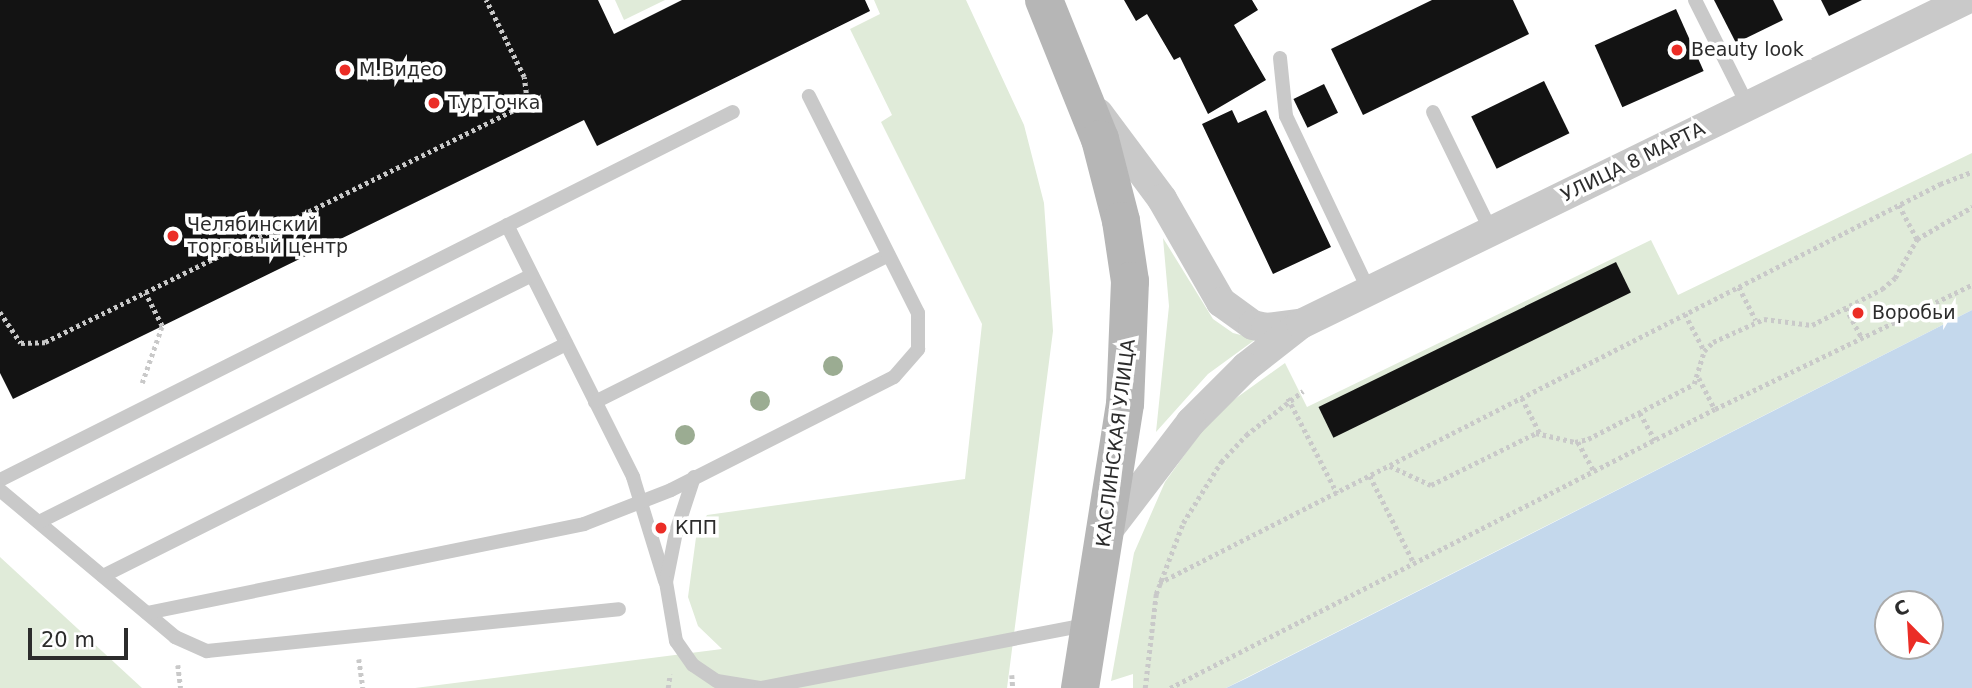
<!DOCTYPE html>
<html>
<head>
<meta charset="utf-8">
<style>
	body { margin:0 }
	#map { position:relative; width:1972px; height:688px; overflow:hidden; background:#fff; font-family:"DejaVu Sans",sans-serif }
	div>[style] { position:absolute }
	.green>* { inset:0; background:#e0ebd9 }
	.water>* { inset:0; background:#c4d8ec }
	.building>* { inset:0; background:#131313; transform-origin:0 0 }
	.path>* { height:4.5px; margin-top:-2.25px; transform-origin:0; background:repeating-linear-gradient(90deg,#c9c9c9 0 3.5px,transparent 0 7px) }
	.lane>* { height:14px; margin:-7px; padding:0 7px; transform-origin:7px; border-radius:7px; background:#c9c9c9 }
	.street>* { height:30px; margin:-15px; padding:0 15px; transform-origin:15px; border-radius:15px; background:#c9c9c9 }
	.secondary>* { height:38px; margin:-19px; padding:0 19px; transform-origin:19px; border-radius:19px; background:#b6b6b6 }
	.trees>* { width:20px; height:20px; margin:-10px; border-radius:50%; background:#9bac92 }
	.dots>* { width:19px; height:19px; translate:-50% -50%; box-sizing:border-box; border:4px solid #fff; border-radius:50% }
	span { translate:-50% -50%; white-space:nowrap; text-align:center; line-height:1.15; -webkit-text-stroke:7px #fff; paint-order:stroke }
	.poi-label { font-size:19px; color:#2c2c2c }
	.left { translate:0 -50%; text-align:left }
	.street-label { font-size:19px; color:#2c2c2c }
	.north { position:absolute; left:1874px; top:590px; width:70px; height:70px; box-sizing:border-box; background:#fff; border:2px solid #ababab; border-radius:50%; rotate:336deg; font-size:19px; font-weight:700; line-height:28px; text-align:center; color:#2c2c2c }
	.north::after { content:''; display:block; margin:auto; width:24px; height:32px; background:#eb2d26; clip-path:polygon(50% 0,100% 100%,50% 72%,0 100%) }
	.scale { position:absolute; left:28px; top:628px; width:100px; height:32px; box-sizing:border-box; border:4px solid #2c2c2c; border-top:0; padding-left:9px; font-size:21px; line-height:24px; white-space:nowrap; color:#2c2c2c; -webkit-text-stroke:5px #fff; paint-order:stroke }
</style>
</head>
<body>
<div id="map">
	<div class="green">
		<i style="clip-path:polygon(615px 0,665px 0,624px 20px)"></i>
		<i style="clip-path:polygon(874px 0,966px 0,1024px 125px,1044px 203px,1053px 331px,1007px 688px,415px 688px,722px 649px,698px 626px,688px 597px,697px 530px,707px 515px,965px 479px,982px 324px,881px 122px,892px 115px,850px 29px,880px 14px)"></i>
		<i style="clip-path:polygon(1972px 153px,1972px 310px,1226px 688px,1133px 688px,1133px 674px,1111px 681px,1134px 553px,1165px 482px,1201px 432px,1232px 401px,1285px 363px,1307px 407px,1651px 240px,1678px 295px)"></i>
		<i style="clip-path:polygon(1163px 238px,1213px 319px,1233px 333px,1256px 339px,1208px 374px,1156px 432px,1169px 306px)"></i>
		<i style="clip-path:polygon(0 557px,142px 688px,0 688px)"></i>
	</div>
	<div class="water">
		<i style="clip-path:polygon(evenodd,1972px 310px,1972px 688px,1226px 688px,1247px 678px,1972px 310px,1888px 604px,1930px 604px,1930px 646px,1888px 646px,1888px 604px)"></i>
	</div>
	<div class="building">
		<i style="clip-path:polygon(0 0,598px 0,614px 34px,682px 0,865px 0,870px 11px,597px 146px,584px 120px,13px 399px,0 373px)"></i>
		<i style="clip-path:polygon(1124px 0,1252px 0,1258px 10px,1234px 25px,1266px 80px,1208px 114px,1180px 57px,1174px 60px,1147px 14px,1136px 21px)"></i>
		<i style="clip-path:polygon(1432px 0,1513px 0,1529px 34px,1363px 115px,1331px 49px)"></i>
		<i style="clip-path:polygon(1714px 0,1773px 0,1783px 20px,1736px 43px)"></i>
		<i style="clip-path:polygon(1821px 0,1862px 0,1829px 16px)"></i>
		<i style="left:1676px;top:9px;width:68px;height:89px;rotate:66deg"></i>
		<i style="left:1544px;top:81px;width:58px;height:81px;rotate:64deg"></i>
		<i style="left:1324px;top:84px;width:32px;height:34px;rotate:64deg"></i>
		<i style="clip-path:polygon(1232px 110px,1238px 123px,1266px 110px,1331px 247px,1273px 274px,1202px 124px)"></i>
		<i style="left:1616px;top:262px;width:34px;height:331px;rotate:64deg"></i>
	</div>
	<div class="path">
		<i style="left:1899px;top:205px;width:38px;rotate:62deg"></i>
		<i style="left:1739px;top:287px;width:37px;rotate:63deg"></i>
		<i style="left:1846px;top:308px;width:34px;rotate:62deg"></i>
		<i style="left:0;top:312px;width:37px;rotate:56deg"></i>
		<i style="left:21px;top:343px;width:24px;rotate:-2deg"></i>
		<i style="left:45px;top:342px;width:523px;rotate:-26.32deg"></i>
		<i style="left:514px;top:110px;width:21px;rotate:-55deg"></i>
		<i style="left:526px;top:93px;width:16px;rotate:-97deg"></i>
		<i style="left:524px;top:77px;width:86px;rotate:-116.3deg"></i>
		<i style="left:1685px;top:314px;width:41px;rotate:62.2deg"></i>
		<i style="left:1699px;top:378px;width:35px;rotate:63deg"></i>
		<i style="left:142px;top:383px;width:60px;rotate:-70.7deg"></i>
		<i style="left:162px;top:326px;width:37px;rotate:-117deg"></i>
		<i style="left:1288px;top:398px;width:107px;rotate:62.7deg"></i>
		<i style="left:1522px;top:398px;width:39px;rotate:63deg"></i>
		<i style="left:1640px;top:413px;width:31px;rotate:61deg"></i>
		<i style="left:1578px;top:442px;width:33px;rotate:61deg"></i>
		<i style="left:1390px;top:466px;width:45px;rotate:24.9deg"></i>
		<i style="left:1431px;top:485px;width:117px;rotate:-26.3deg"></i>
		<i style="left:1536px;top:433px;width:40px;rotate:13deg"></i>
		<i style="left:1575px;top:442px;width:13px;rotate:-13deg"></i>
		<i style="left:1588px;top:439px;width:119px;rotate:-27.4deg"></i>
		<i style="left:1694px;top:384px;width:34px;rotate:-73deg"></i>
		<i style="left:1704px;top:351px;width:13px;rotate:-45deg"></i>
		<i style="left:1713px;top:342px;width:56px;rotate:-24.3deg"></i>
		<i style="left:1764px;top:319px;width:48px;rotate:7.1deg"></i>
		<i style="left:1812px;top:325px;width:79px;rotate:-27.2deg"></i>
		<i style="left:1882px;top:289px;width:17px;rotate:-40deg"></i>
		<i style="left:1895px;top:278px;width:45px;rotate:-60.6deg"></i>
		<i style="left:1917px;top:239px;width:64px;rotate:-30.2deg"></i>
		<i style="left:1370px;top:476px;width:97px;rotate:63.2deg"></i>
		<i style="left:1159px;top:583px;width:877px;rotate:-27.06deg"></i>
		<i style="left:1940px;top:184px;width:34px;rotate:-21deg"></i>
		<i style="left:359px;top:659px;width:29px;rotate:82deg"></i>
		<i style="left:178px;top:665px;width:23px;rotate:83deg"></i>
		<i style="left:1012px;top:675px;width:13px;rotate:86deg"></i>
		<i style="left:668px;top:688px;width:14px;rotate:-82deg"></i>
		<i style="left:1145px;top:688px;width:95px;rotate:-83.3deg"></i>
		<i style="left:1156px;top:594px;width:76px;rotate:-69.2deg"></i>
		<i style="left:1183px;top:523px;width:72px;rotate:-58.1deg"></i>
		<i style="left:1221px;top:462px;width:37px;rotate:-47deg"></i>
		<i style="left:1246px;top:435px;width:72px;rotate:-37.7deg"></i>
		<i style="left:1170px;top:688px;width:612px;rotate:-27.11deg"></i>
		<i style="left:1715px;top:409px;width:285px;rotate:-25.8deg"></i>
	</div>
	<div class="lane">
		<i style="left:1695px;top:0;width:119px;rotate:63.4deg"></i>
		<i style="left:1280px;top:58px;width:58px;rotate:84.1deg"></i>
		<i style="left:1286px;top:116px;width:194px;rotate:64.6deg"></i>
		<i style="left:1433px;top:112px;width:132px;rotate:64deg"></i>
		<i style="left:507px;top:225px;width:282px;rotate:63.4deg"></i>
		<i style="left:633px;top:477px;width:109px;rotate:72.9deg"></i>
		<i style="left:595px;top:402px;width:328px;rotate:-26.6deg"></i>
		<i style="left:694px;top:477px;width:58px;rotate:108.1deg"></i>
		<i style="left:676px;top:532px;width:51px;rotate:101.3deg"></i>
		<i style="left:666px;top:582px;width:60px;rotate:80.4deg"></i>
		<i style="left:676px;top:641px;width:29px;rotate:55deg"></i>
		<i style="left:693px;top:665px;width:29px;rotate:34deg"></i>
		<i style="left:717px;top:681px;width:45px;rotate:9deg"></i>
		<i style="left:761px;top:688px;width:334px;rotate:-11deg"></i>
		<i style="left:0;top:480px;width:820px;rotate:-26.66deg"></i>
		<i style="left:0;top:490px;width:229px;rotate:40deg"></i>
		<i style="left:175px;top:637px;width:35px;rotate:24deg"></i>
		<i style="left:207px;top:651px;width:414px;rotate:-5.8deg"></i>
		<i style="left:39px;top:522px;width:551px;rotate:-26.61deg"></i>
		<i style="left:103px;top:576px;width:518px;rotate:-26.61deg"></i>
		<i style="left:147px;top:613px;width:446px;rotate:-11.5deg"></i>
		<i style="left:584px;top:524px;width:93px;rotate:-21.3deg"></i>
		<i style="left:671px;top:490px;width:250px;rotate:-26.9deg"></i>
		<i style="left:894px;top:377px;width:37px;rotate:-49deg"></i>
		<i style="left:918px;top:349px;width:36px;rotate:-90deg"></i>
		<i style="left:918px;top:313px;width:243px;rotate:-116.7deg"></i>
	</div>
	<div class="street">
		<i style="left:1098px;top:113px;width:107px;rotate:53.3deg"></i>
		<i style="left:1162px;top:199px;width:119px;rotate:60.2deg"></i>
		<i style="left:1221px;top:302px;width:39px;rotate:36deg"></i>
		<i style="left:1253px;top:325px;width:13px;rotate:13deg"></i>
		<i style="left:1266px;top:328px;width:35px;rotate:-7deg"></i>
		<i style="left:1301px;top:324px;width:70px;rotate:142deg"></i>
		<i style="left:1246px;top:367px;width:78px;rotate:135deg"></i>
		<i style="left:1191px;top:422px;width:140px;rotate:127.4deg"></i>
		<i style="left:1301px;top:324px;width:739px;rotate:-26.01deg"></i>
	</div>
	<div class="secondary">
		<i style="left:1044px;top:0;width:150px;rotate:68.1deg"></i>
		<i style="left:1100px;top:139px;width:85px;rotate:75.6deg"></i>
		<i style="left:1121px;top:221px;width:61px;rotate:81.5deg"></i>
		<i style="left:1130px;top:281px;width:123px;rotate:92.3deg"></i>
		<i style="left:1125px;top:404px;width:288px;rotate:99deg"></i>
	</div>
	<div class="trees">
		<i style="left:833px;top:366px"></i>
		<i style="left:760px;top:401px"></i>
		<i style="left:685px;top:435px"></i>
	</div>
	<div class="dots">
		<i style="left:1677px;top:50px;background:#eb2d26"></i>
		<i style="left:345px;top:70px;background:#eb2d26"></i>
		<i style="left:434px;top:103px;background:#eb2d26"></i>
		<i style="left:173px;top:236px;background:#eb2d26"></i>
		<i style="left:1858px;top:313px;background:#eb2d26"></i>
		<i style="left:661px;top:528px;background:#eb2d26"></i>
	</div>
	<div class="poi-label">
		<span class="left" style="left:1691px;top:50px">Beauty look</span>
		<span class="left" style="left:359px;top:70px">М.Видео</span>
		<span class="left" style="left:448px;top:103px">ТурТочка</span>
		<span class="left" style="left:187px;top:236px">Челябинский<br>торговый центр</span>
		<span class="left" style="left:1872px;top:313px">Воробьи</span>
		<span class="left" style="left:675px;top:528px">КПП</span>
	</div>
	<div class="street-label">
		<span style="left:1633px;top:162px;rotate:-26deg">УЛИЦА 8 МАРТА</span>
		<span style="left:1116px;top:443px;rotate:-83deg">КАСЛИНСКАЯ УЛИЦА</span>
	</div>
	<div class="north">С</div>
	<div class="scale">20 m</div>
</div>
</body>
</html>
